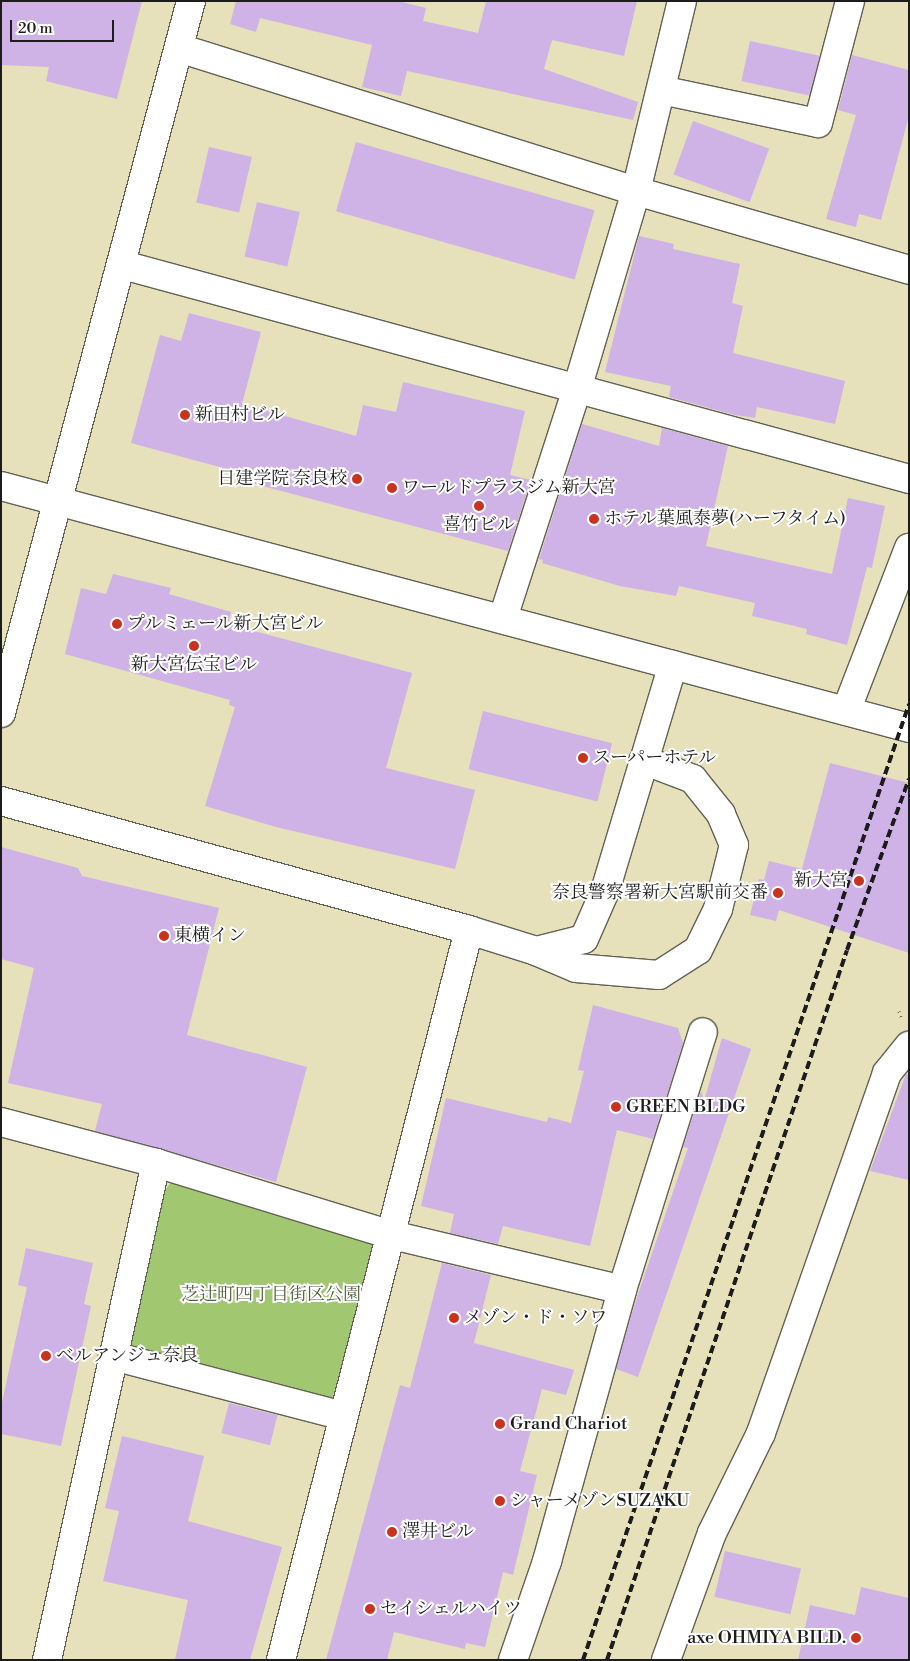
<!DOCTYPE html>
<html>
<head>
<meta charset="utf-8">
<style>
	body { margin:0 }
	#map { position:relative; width:910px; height:1661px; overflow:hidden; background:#e6e0bb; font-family:"Libre Bodoni","Noto Serif JP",serif }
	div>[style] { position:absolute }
	.green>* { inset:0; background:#a1c771 }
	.building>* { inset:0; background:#cfb2e6; transform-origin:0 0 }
	.path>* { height:3px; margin-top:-1.5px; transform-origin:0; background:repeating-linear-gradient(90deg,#636154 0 1px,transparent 0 5px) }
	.roads { filter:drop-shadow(1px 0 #636154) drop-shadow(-1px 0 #636154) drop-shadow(0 1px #636154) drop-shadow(0 -1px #636154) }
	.minor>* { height:28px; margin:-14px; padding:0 14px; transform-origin:14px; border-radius:14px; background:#fff }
	.rail>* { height:4px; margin-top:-2px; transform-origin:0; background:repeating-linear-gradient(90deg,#1c1c1c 0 8px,transparent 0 12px) }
	.dots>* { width:14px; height:14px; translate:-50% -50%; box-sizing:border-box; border:2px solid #fff; border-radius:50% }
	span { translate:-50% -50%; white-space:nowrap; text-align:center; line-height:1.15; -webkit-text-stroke:4px #fff; paint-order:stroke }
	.poi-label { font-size:18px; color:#1c1c1c }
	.left { translate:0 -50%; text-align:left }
	.right { translate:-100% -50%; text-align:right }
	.park-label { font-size:18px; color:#51603e }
	.frame { position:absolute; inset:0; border:2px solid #1c1c1c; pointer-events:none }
	.scale { position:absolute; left:10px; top:20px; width:104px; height:22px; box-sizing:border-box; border:2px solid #1c1c1c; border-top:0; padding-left:6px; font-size:15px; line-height:18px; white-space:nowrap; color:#1c1c1c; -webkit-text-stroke:4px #fff; paint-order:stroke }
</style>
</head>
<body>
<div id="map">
	<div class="green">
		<i style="clip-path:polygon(172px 1181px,365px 1232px,376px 1251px,332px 1399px,126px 1344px,165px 1190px)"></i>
	</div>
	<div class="building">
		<i style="clip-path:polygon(1px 1px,142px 1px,117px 99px,46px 81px,49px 67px,1px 65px)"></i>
		<i style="clip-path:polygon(236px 1px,398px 1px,426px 8px,423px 21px,478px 33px,486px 1px,637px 1px,624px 56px,552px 40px,544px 69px,638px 102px,633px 120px,407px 71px,401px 96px,362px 87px,372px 45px,260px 18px,256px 32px,230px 24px)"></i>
		<i style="left:750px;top:41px;width:71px;height:41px;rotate:12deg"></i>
		<i style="clip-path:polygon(852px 55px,909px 70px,909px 116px,881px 220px,859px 214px,856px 227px,826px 219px,856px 115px,838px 110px)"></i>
		<i style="left:693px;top:121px;width:81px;height:57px;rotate:20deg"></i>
		<i style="left:356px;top:142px;width:248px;height:72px;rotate:16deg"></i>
		<i style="left:209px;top:147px;width:44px;height:57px;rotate:13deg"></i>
		<i style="left:257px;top:202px;width:44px;height:56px;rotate:13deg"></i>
		<i style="clip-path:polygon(639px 236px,674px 244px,673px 249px,740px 264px,732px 303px,743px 306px,733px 353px,845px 381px,835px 424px,757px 407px,755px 418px,735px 415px,669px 397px,671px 386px,605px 372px)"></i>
		<i style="clip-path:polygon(189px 313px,261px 332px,242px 404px,356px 436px,363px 405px,396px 412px,403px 382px,525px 411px,510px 475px,531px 480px,508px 551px,236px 479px,238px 472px,131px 443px,160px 335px,181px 341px)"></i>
		<i style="clip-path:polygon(582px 424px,659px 446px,662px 428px,728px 446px,706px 546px,832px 574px,848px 498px,885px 506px,872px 568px,867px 567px,847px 645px,806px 634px,807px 629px,752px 616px,755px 603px,679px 586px,676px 596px,620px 586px,542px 563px,543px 560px,539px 559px)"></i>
		<i style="clip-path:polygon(113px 574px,171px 588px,169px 594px,231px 612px,228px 624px,412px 673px,386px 768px,475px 790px,455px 869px,276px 827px,205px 806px,235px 707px,229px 705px,230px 700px,65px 654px,81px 588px,106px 594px)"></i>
		<i style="left:483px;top:711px;width:133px;height:60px;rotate:14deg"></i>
		<i style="clip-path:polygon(830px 763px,909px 783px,909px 953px,779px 910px,776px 921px,750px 915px,759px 879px,764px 880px,769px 861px,802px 869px)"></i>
		<i style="clip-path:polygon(1px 847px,78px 868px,82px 876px,219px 908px,187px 1035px,307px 1067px,276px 1182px,95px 1131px,102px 1104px,8px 1083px,34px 968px,1px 959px)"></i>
		<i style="clip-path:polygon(593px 1005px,678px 1028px,683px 1043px,653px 1139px,617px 1130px,590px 1246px,503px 1226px,498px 1244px,450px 1233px,454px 1214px,421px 1206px,446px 1098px,547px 1122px,548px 1117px,571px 1123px,584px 1071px,578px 1070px)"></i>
		<i style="clip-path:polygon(722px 1038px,751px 1049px,638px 1377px,616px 1369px,633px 1309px,688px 1148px,683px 1147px,701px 1091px,704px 1101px)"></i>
		<i style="clip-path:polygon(906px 1074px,909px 1075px,909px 1180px,870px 1171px)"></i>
		<i style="clip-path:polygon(26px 1248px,93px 1263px,84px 1304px,91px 1306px,61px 1446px,1px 1434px,1px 1407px,27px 1287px,18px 1285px)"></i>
		<i style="clip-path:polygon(442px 1263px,491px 1275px,474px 1343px,574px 1370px,566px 1395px,542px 1389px,520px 1471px,537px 1475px,513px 1575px,503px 1572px,485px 1647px,466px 1643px,465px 1649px,394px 1632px,387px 1660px,326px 1660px,400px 1385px,410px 1388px)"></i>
		<i style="left:229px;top:1403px;width:50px;height:31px;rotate:14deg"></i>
		<i style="clip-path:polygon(122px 1436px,204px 1456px,188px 1521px,282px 1547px,250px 1660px,175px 1660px,188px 1600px,103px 1581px,119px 1511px,105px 1508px)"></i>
		<i style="left:725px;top:1551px;width:78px;height:47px;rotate:13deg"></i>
		<i style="clip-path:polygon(861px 1587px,909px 1598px,909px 1660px,798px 1660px,810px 1605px,855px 1615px)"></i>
	</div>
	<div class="path">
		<i style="left:899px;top:1011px;width:6px;rotate:72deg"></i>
	</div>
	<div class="roads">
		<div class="minor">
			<i style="left:179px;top:48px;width:479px;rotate:17.4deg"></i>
			<i style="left:636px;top:191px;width:284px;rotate:16.1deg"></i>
			<i style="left:661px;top:90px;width:160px;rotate:11.9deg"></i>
			<i style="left:818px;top:123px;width:126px;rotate:-75.3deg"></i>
			<i style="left:123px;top:265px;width:815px;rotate:15.23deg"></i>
			<i style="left:1px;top:486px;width:940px;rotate:14.92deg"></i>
			<i style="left:503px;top:618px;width:241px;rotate:-72.1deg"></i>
			<i style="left:577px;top:389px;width:207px;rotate:-73.4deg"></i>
			<i style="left:636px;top:191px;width:195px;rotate:-76.4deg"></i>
			<i style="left:846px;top:711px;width:175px;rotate:-68.9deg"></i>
			<i style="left:1px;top:713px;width:737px;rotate:-75.06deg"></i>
			<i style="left:1px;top:801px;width:485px;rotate:15.4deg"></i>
			<i style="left:536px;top:951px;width:43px;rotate:23deg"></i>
			<i style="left:576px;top:968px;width:83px;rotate:4.8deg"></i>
			<i style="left:659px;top:975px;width:46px;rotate:-32.7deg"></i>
			<i style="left:698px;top:950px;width:46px;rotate:-64deg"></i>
			<i style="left:718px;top:909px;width:66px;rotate:-76deg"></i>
			<i style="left:734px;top:845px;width:34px;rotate:-113deg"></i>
			<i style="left:721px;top:814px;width:45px;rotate:-128.7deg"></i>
			<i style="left:693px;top:779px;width:53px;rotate:-159.2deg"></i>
			<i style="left:1px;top:1122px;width:160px;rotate:14.8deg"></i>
			<i style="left:156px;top:1163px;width:247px;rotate:17deg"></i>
			<i style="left:392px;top:1235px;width:236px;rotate:13.4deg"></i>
			<i style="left:113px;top:1356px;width:238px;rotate:14.6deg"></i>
			<i style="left:47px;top:1660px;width:509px;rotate:-77.63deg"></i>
			<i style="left:281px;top:1660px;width:754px;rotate:-75.56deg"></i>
			<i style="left:469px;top:930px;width:70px;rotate:17.4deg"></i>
			<i style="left:536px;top:951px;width:49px;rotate:-14deg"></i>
			<i style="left:584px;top:939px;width:52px;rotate:-66.4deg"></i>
			<i style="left:605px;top:891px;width:236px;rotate:-73.3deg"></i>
			<i style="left:513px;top:1660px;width:105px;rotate:-71deg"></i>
			<i style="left:547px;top:1561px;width:281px;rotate:-74.5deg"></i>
			<i style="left:622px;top:1290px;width:270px;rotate:-72.6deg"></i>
			<i style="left:666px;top:1660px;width:135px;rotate:-70.1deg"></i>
			<i style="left:712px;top:1533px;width:111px;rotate:-63.9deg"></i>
			<i style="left:761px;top:1433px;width:381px;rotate:-70.7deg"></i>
			<i style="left:887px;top:1073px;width:35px;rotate:-51deg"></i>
		</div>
	</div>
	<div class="rail">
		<i style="left:583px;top:1660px;width:1010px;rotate:-71.17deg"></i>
		<i style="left:607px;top:1660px;width:749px;rotate:-71.32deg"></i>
		<i style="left:847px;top:950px;width:182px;rotate:-70.1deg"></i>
	</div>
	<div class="dots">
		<i style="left:185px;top:415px;background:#c8321e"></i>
		<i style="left:357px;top:479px;background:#c8321e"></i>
		<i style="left:392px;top:488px;background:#c8321e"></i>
		<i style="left:479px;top:506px;background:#c8321e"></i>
		<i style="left:594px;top:519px;background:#c8321e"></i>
		<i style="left:117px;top:624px;background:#c8321e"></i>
		<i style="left:194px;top:646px;background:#c8321e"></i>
		<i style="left:583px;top:758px;background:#c8321e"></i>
		<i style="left:859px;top:881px;background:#c8321e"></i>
		<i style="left:778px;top:893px;background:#c8321e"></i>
		<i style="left:164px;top:936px;background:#c8321e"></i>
		<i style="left:616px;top:1107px;background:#c8321e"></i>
		<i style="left:454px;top:1318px;background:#c8321e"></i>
		<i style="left:46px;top:1356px;background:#c8321e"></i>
		<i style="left:500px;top:1424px;background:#c8321e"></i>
		<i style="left:500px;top:1501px;background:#c8321e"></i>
		<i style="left:392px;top:1532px;background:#c8321e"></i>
		<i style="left:370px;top:1609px;background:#c8321e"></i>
		<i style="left:856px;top:1638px;background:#c8321e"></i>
	</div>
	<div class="poi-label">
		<span class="left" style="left:195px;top:415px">新田村ビル</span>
		<span class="right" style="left:347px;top:479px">日建学院 奈良校</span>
		<span class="left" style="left:402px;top:488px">ワールドプラスジム新大宮</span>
		<span class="left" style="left:604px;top:519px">ホテル葉風泰夢(ハーフタイム)</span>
		<span style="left:479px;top:525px">喜竹ビル</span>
		<span class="left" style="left:127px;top:624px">プルミェール新大宮ビル</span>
		<span style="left:194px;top:665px">新大宮伝宝ビル</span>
		<span class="left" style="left:593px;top:758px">スーパーホテル</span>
		<span class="right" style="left:848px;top:881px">新大宮</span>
		<span class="right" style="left:768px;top:893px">奈良警察署新大宮駅前交番</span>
		<span class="left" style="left:174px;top:936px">東横イン</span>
		<span class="left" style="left:626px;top:1107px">GREEN BLDG</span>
		<span class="left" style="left:464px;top:1318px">メゾン・ド・ソワ</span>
		<span class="left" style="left:56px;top:1356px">ベルアンジュ奈良</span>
		<span class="left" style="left:510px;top:1424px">Grand Chariot</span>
		<span class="left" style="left:510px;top:1501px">シャーメゾンSUZAKU</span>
		<span class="left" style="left:402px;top:1532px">澤井ビル</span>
		<span class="left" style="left:380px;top:1609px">セイシェルハイツ</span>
		<span class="right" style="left:846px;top:1638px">axe OHMIYA BILD.</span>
	</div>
	<div class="park-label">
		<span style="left:271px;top:1295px">芝辻町四丁目街区公園</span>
	</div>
	<div class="frame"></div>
	<div class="scale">20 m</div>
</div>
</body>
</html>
